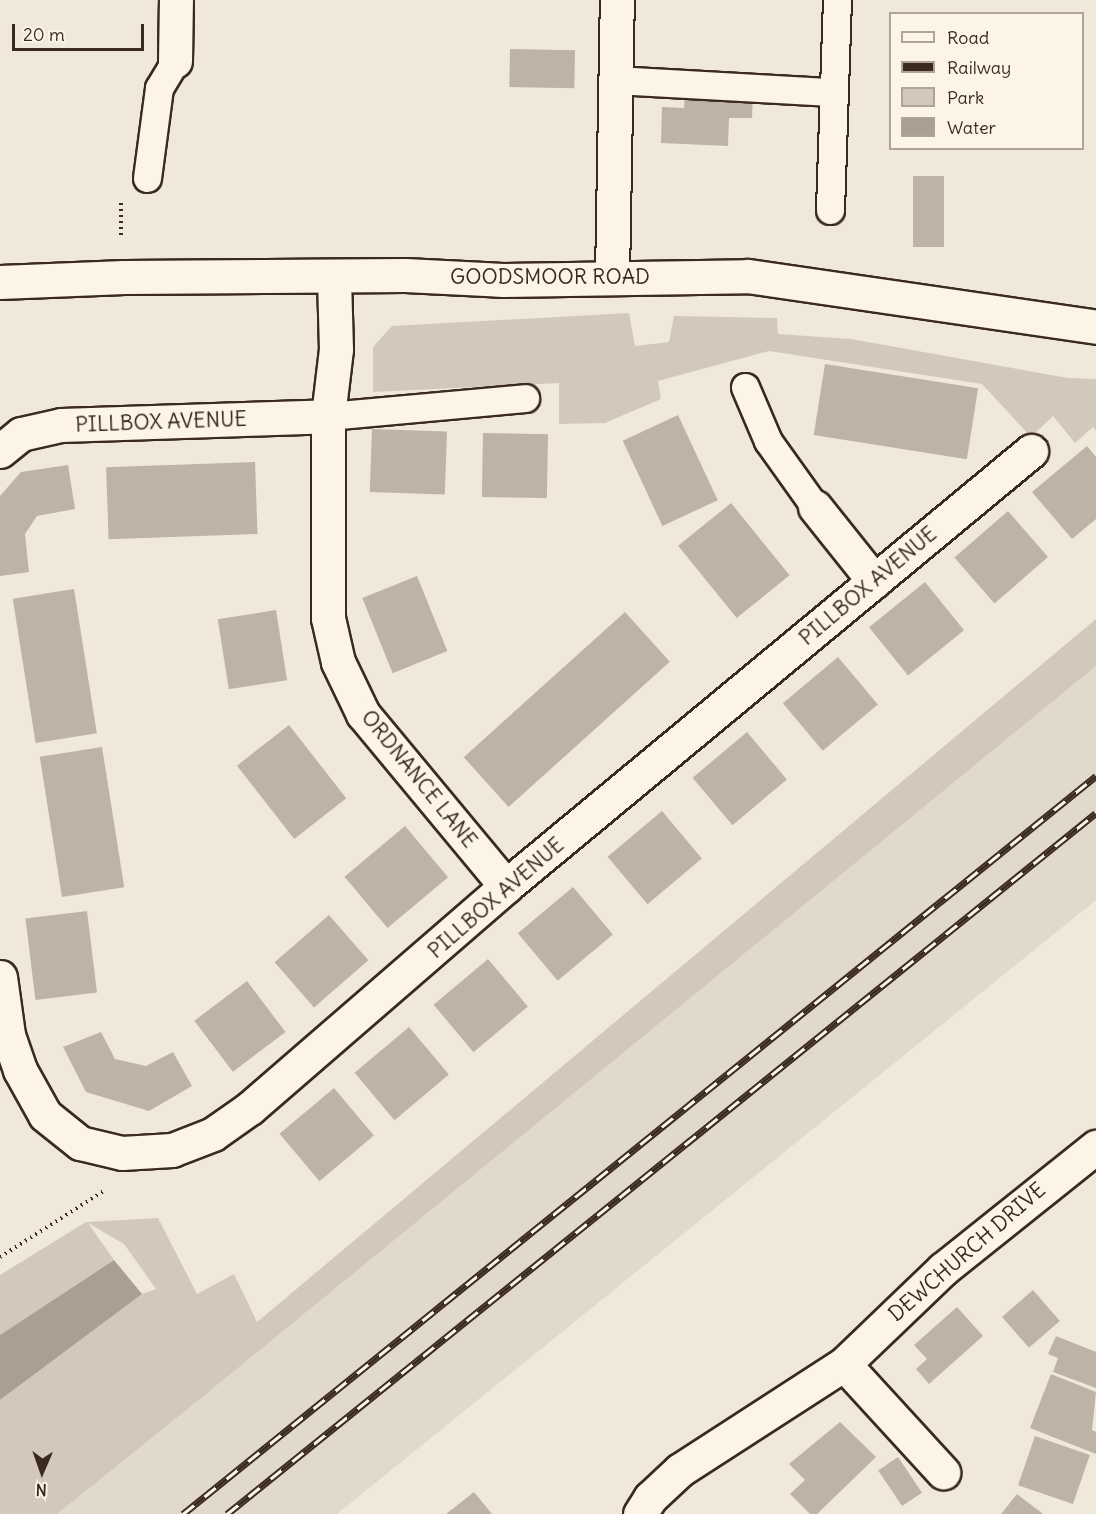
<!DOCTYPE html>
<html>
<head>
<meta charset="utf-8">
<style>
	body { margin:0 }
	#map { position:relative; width:1096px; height:1514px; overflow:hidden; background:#f0e9d9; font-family:Delius,sans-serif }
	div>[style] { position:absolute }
	.built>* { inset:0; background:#e1d9c9 }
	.green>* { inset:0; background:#d2c9ba }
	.water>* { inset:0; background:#aaa091 }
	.building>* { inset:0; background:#beb3a4; transform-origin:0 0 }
	.path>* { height:4px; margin-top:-2px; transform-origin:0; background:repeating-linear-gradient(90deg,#3b2a1e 0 1.5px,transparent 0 6px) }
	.roads { filter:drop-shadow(2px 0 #3b2a1e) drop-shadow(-2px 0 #3b2a1e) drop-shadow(0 2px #3b2a1e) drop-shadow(0 -2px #3b2a1e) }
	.lane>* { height:27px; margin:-13.5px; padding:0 13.5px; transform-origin:13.5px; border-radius:13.5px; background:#fcf5e5 }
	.street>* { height:33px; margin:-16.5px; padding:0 16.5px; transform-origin:16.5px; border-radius:16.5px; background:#fcf5e5 }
	.secondary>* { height:33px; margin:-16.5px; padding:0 16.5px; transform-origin:16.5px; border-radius:16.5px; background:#fcf5e5 }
	.rail>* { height:7px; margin-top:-3.5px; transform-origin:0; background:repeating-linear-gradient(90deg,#fcf5e5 0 14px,#3b2a1e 0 28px); box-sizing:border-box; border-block:2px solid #3b2a1e }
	span { translate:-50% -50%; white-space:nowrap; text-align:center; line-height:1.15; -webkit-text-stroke:4.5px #fcf5e5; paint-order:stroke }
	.street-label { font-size:21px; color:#3b2a1e }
	.legend { position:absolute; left:889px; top:12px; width:195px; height:138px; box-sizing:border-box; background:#fcf5e5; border:2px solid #afa495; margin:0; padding:8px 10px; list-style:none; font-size:18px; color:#3b2a1e }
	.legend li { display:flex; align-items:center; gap:12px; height:30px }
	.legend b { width:30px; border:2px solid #afa495 }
	.north { position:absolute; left:12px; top:1442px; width:60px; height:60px; -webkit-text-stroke:4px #fcf5e5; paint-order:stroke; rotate:182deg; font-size:16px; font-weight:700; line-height:24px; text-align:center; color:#3b2a1e }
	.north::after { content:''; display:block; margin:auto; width:21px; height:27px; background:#3b2a1e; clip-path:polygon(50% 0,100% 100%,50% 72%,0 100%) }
	.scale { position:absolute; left:12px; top:24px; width:132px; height:27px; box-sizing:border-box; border:3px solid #3b2a1e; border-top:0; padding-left:8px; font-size:18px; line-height:21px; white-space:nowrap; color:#3b2a1e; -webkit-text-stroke:4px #fcf5e5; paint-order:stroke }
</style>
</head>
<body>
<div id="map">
	<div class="built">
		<i style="clip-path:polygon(1096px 666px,1096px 900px,337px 1514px,57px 1514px)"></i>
	</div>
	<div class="green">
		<i style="clip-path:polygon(629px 313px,635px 346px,669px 342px,674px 316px,777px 318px,778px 334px,851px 339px,1068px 378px,1096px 379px,1096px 431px,1093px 427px,1075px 443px,1053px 416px,1031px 437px,982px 384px,769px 351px,658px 381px,661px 399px,605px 423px,559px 424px,559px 383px,373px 392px,373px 347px,392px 326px)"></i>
		<i style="clip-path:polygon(1096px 619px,1096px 666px,206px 1394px,57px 1514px,0 1514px,0 1400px,142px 1294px,156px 1289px,124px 1244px,88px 1223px,114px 1260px,0 1335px,0 1275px,86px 1222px,158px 1218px,197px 1294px,234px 1274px,257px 1322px)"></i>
	</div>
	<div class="water">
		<i style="clip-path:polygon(114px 1260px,142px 1294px,0 1400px,0 1335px)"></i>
	</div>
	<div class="building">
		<i style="left:510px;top:49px;width:65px;height:38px;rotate:1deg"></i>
		<i style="clip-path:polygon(685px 92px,753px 95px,752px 118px,729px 118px,728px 146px,661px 143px,662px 107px,684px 108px)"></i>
		<i style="left:913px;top:176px;width:31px;height:71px"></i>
		<i style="left:825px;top:364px;width:155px;height:72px;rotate:9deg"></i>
		<i style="left:678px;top:415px;width:94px;height:61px;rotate:65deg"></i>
		<i style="left:372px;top:429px;width:75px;height:63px;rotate:2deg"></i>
		<i style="left:483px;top:433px;width:65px;height:64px;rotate:1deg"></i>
		<i style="clip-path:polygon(1087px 446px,1096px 457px,1096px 519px,1072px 539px,1032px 492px)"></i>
		<i style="left:255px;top:462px;width:72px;height:149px;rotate:88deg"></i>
		<i style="clip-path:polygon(68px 465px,75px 509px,37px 516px,25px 534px,29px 572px,0 576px,0 496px,21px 472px)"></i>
		<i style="left:731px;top:503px;width:93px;height:68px;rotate:51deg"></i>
		<i style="left:1008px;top:511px;width:61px;height:71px;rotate:49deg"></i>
		<i style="left:417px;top:576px;width:81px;height:59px;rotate:68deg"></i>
		<i style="left:925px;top:582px;width:62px;height:72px;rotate:51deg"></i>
		<i style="left:74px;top:589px;width:146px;height:62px;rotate:81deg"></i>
		<i style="left:276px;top:610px;width:71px;height:59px;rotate:81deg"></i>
		<i style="left:625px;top:612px;width:67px;height:217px;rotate:48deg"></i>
		<i style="left:838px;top:657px;width:62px;height:72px;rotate:50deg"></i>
		<i style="left:289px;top:725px;width:93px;height:66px;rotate:52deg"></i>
		<i style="left:747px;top:732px;width:62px;height:71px;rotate:50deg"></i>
		<i style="left:102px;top:747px;width:142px;height:63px;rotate:81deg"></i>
		<i style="left:662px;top:811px;width:62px;height:71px;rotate:50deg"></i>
		<i style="left:405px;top:826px;width:67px;height:79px;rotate:50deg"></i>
		<i style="left:573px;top:887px;width:62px;height:72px;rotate:50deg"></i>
		<i style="left:87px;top:911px;width:82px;height:62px;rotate:83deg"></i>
		<i style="left:329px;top:915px;width:60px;height:72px;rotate:49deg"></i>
		<i style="left:488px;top:959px;width:62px;height:71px;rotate:50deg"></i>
		<i style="left:247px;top:981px;width:64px;height:66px;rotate:53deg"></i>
		<i style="left:409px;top:1027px;width:62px;height:71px;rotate:50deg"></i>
		<i style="clip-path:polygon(101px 1032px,115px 1059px,146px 1066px,173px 1052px,192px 1086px,149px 1111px,86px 1092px,63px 1047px)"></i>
		<i style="left:334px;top:1088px;width:62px;height:71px;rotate:50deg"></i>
		<i style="left:1033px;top:1290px;width:41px;height:41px;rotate:49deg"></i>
		<i style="clip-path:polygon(957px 1307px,983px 1336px,929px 1384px,916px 1369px,927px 1359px,914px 1345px)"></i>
		<i style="clip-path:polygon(1056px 1336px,1096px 1352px,1096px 1388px,1053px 1372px,1058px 1358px,1048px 1354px)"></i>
		<i style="clip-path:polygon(1051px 1374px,1096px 1392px,1092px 1430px,1096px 1432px,1096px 1454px,1030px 1428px)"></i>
		<i style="clip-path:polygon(840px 1422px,876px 1457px,817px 1514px,810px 1514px,790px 1494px,805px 1480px,789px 1464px)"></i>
		<i style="left:1035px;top:1436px;width:58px;height:52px;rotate:19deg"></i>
		<i style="left:898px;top:1457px;width:43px;height:24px;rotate:56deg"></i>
		<i style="clip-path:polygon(474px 1492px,492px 1514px,446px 1514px)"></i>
		<i style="clip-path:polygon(1017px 1494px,1043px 1514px,1001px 1514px)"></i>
	</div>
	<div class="path">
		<i style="left:121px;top:203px;width:34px;rotate:90deg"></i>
		<i style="left:0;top:1257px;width:125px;rotate:-32.5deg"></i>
	</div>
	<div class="roads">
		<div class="lane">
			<i style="left:615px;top:80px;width:217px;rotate:3.2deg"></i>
			<i style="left:147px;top:178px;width:91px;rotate:-82.4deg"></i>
			<i style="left:159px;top:88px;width:31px;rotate:-59deg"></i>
			<i style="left:830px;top:210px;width:210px;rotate:-88.1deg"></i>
			<i style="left:745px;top:387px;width:59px;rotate:66.9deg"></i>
			<i style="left:768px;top:441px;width:81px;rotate:54.5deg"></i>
			<i style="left:328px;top:416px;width:198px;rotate:-5.2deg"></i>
		</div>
		<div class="street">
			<i style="left:175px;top:61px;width:61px;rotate:-89.1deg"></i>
			<i style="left:612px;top:277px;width:277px;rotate:-89deg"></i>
			<i style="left:334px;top:278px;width:71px;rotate:88.4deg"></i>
			<i style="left:336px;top:349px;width:67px;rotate:96.8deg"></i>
			<i style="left:328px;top:416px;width:202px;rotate:90deg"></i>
			<i style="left:328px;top:618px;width:45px;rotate:77.2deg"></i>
			<i style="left:338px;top:662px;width:58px;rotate:64.3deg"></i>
			<i style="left:363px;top:714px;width:224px;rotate:50.3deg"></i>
			<i style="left:0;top:451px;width:27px;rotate:-39deg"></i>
			<i style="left:21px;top:434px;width:41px;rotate:-12.7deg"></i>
			<i style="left:61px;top:425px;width:267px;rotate:-1.9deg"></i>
			<i style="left:815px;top:507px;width:95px;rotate:51.4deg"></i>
			<i style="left:0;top:977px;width:59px;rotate:82.1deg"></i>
			<i style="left:8px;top:1035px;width:37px;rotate:71deg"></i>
			<i style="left:20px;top:1070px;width:51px;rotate:60.9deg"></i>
			<i style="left:45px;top:1115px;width:45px;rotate:38.7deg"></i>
			<i style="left:80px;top:1143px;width:43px;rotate:13.4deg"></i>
			<i style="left:122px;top:1153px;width:50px;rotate:-3.4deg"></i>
			<i style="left:172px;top:1150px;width:44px;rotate:-21.3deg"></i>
			<i style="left:213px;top:1134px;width:45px;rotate:-35.1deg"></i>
			<i style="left:250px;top:1108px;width:339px;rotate:-40.9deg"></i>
			<i style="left:506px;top:886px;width:682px;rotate:-39.64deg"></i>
			<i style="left:844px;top:1364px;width:147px;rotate:47.5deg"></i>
			<i style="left:640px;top:1514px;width:19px;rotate:-58deg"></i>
			<i style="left:650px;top:1498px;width:41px;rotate:-43deg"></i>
			<i style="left:680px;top:1470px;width:195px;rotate:-32.9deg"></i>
			<i style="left:844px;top:1364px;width:137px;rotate:-43.8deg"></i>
			<i style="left:943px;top:1269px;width:196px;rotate:-38.6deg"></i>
		</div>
		<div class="secondary">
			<i style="left:0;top:282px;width:124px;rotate:-2.3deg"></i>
			<i style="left:124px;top:277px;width:281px;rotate:-0.4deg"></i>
			<i style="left:405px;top:275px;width:98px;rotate:2.9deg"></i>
			<i style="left:503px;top:280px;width:245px;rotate:-0.9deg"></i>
			<i style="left:748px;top:276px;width:352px;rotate:8.3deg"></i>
		</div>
	</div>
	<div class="rail">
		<i style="left:183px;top:1514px;width:1174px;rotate:-38.95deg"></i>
		<i style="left:227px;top:1514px;width:1116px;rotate:-38.89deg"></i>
	</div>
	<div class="street-label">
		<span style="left:550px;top:277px">GOODSMOOR ROAD</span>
		<span style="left:161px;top:422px;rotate:-2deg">PILLBOX AVENUE</span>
		<span style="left:868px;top:586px;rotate:-40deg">PILLBOX AVENUE</span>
		<span style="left:419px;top:779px;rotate:51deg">ORDNANCE LANE</span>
		<span style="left:496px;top:898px;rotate:-41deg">PILLBOX AVENUE</span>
		<span style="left:967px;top:1252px;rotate:-41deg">DEWCHURCH DRIVE</span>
	</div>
	<ul class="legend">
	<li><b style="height:8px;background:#fcf5e5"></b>Road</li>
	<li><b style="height:8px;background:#3b2a1e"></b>Railway</li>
	<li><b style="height:16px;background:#d2c9ba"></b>Park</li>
	<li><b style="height:16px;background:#aaa091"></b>Water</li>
	</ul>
	<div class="north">N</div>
	<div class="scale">20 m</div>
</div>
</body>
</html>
